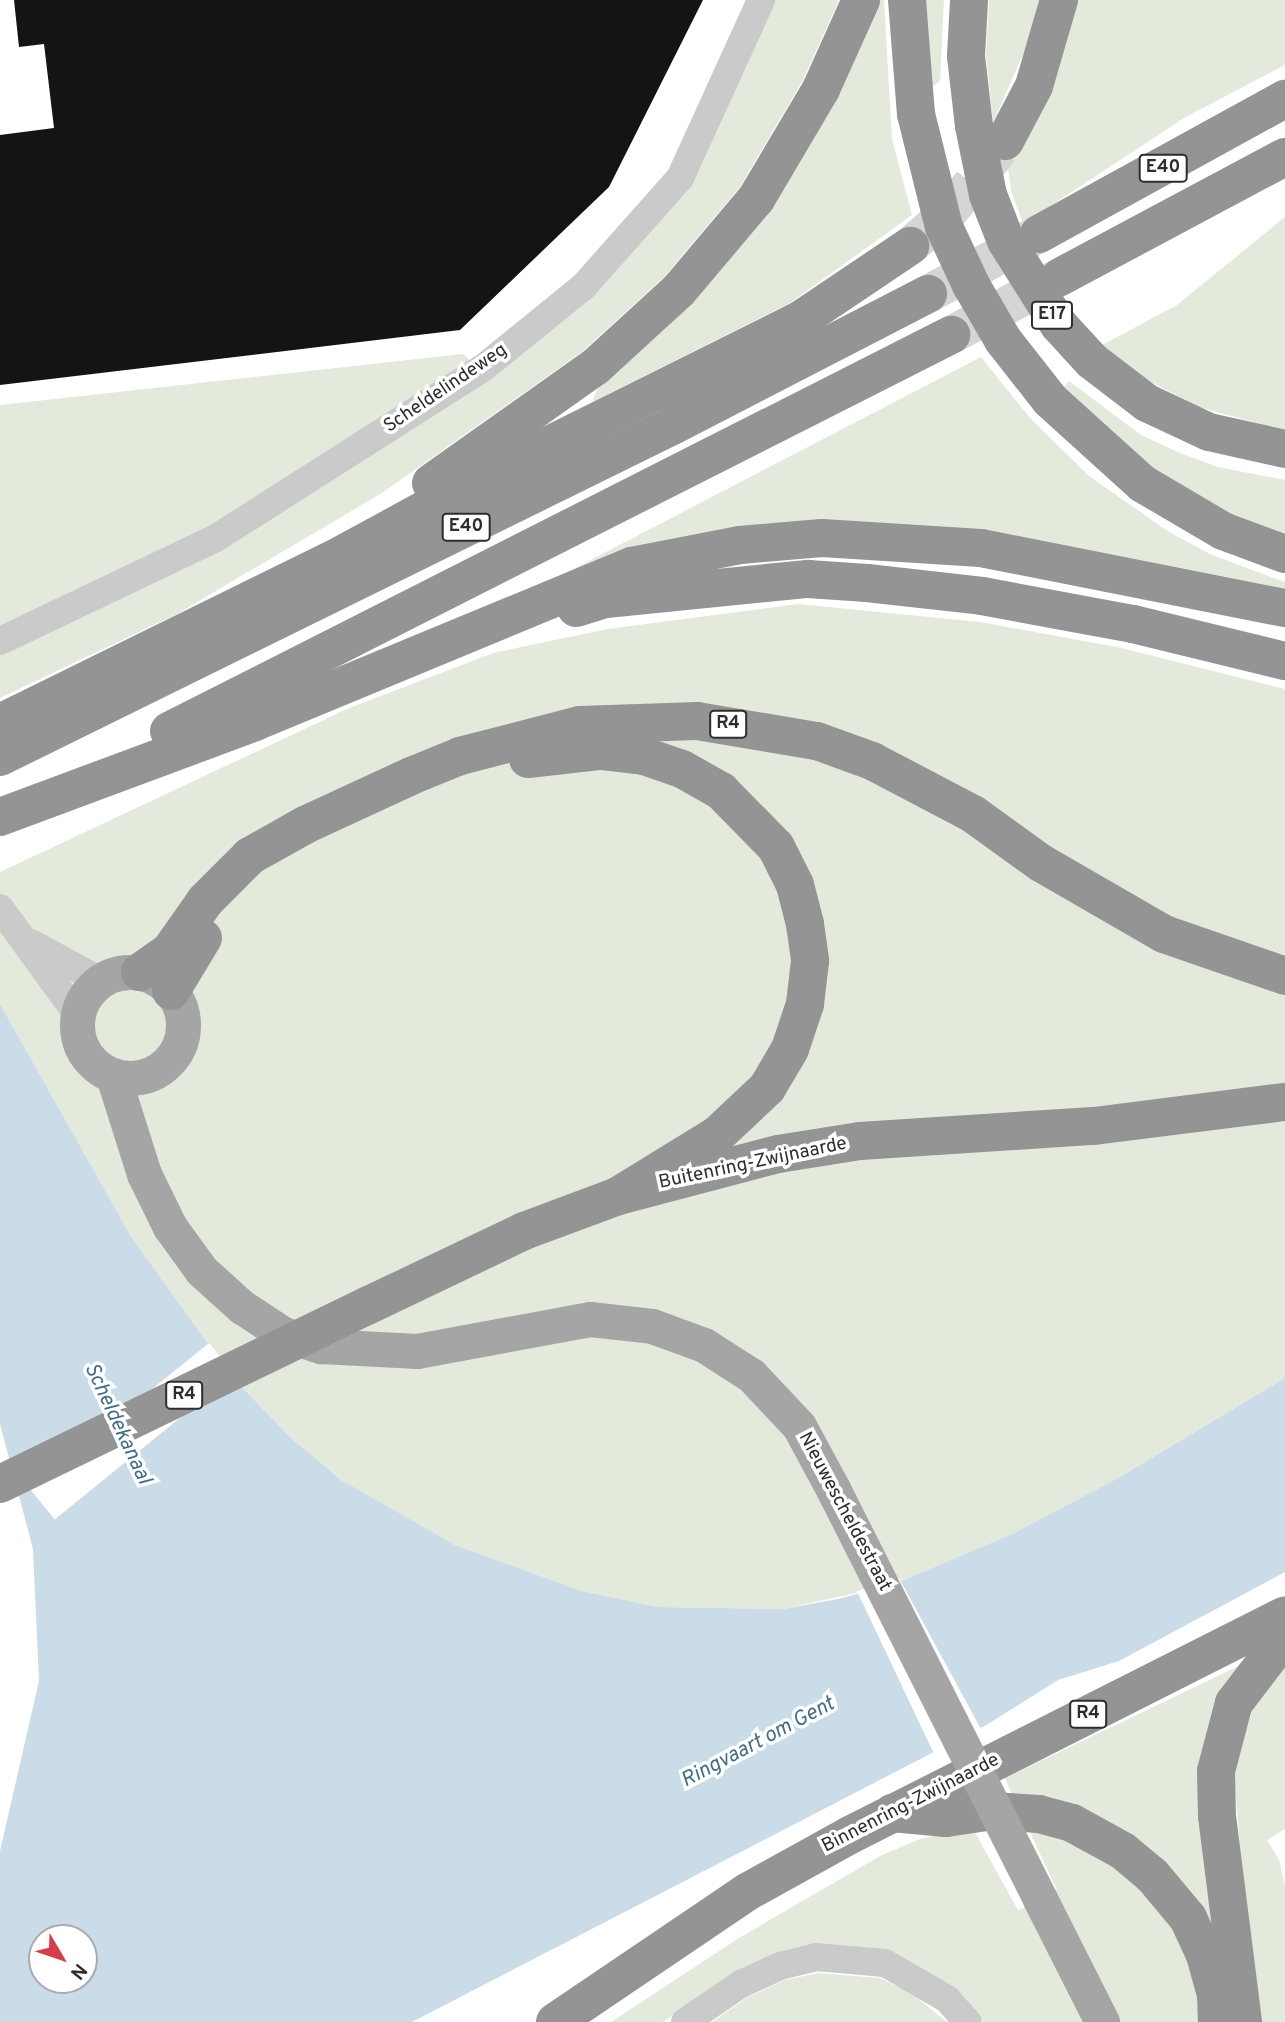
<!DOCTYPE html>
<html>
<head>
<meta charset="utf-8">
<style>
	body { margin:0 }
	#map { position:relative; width:1285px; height:2022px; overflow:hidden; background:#fff; font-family:Overpass,sans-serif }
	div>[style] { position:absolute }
	.green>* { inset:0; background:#e3eadc }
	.water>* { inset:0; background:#c9dce8 }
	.pier>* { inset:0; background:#fff; transform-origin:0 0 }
	.building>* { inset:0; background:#141414 }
	.highway-tunnel>* { height:38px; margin-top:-19px; transform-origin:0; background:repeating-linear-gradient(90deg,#d5d5d5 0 38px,transparent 0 57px) }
	.minor>* { height:28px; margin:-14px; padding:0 14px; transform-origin:14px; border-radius:14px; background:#cacaca }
	.major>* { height:35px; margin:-17.5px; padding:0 17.5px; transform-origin:17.5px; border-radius:17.5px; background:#a5a5a5 }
	.major>.ring { margin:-17.5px; padding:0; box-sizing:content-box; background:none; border:35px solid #a5a5a5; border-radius:50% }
	.highway>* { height:38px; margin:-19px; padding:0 19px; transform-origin:19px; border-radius:19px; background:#949494 }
	.major-bridge>* { height:35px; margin:-17.5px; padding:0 17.5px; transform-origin:17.5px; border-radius:17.5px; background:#a5a5a5 }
	.highway-bridge>* { height:38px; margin:-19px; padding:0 19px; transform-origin:19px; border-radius:19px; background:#949494 }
	span { translate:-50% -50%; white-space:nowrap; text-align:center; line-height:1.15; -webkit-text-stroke:7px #fff; paint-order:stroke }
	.shield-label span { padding:2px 5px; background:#fff; border:2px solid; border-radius:5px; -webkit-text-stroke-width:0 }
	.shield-label { font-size:18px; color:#2d2d2d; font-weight:700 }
	.street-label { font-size:19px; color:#2d2d2d }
	.water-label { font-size:21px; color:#426d88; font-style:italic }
	.north { position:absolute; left:28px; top:1924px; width:70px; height:70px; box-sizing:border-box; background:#fff; border:2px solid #ababab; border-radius:50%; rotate:129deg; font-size:19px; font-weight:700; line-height:28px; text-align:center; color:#2d2d2d }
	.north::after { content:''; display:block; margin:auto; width:24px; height:32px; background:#d63d48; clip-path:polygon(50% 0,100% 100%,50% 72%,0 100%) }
</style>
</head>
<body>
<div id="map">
	<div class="green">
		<i style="clip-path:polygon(773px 0,839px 0,803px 80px,740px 187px,665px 276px,583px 351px,382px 493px,177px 614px,0 698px,0 405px,463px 354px,489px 377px,689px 184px)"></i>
		<i style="clip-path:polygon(875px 0,884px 0,892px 139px,912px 215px,790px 303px,592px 402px,603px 376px,688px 299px)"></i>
		<i style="clip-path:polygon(923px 0,944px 0,940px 81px,927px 90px)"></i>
		<i style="clip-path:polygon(989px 0,1039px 0,1028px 43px,993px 123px,986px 55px)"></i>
		<i style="clip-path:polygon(1072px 0,1285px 0,1285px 65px,1184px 118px,1023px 224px,1011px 191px,1007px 160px,1028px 126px)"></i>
		<i style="clip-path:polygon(1285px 217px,1285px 431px,1199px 407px,1132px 372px,1102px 345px,1177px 305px)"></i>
		<i style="clip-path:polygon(981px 357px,1031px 419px,1089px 476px,1169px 532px,1212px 555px,1285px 582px,1285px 592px,983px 532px,552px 580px)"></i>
		<i style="clip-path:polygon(1069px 381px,1141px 435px,1180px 453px,1218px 467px,1285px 480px,1285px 535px,1231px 514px,1154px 469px,1063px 388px)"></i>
		<i style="clip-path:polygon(798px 604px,980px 622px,1122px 648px,1285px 689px,1285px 1378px,1120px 1477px,1014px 1533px,892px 1585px,783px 1609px,658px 1607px,582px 1591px,455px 1545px,384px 1507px,341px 1480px,290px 1437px,232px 1377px,132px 1238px,0 1004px,0 872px,347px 709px,493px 653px,608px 629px)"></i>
		<i style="clip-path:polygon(1249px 1661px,1212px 1933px,1015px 1802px,1005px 1778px)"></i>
		<i style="clip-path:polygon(1285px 1663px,1285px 1829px,1267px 1840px,1279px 1860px,1285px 1886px,1285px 2022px,1255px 2022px,1234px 1774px,1253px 1708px)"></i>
		<i style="clip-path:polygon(972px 1827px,1018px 1910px,1030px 1905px,1089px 2022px,983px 2022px,956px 1990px,888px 1951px,735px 1973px,663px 2022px,611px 2022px,739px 1938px,880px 1856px,920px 1839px)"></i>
		<i style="clip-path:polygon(1028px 1828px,1100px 1853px,1153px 1897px,1190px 1959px,1202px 2022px,1117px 2022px,1051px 1894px,1057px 1890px)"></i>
		<i style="clip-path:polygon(818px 1973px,880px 1978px,911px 1993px,947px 2022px,712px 2022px,748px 1997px,785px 1980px)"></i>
	</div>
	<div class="water">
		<i style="clip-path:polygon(evenodd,0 1004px,132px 1238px,232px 1377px,290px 1437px,341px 1480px,455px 1545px,582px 1591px,658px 1607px,783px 1609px,838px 1599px,892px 1585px,1014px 1533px,1120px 1477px,1285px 1378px,1285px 1572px,1119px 1661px,1058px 1680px,988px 1724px,412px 2022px,0 2022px,0 1851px,39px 1681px,33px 1549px,0 1424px,0 1004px,42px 1938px,84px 1938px,84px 1980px,42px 1980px,42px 1938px)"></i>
	</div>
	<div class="pier">
		<i style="left:209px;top:1343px;width:40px;height:231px;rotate:51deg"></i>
		<i style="clip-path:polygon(899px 1578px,982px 1731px,935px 1756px,857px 1591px)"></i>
	</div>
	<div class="building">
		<i style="clip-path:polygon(14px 0,703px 0,609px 187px,460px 330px,0 385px,0 135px,54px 128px,44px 44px,19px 47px)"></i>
	</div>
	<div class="highway-tunnel">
		<i style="left:910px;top:246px;width:50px;rotate:-41deg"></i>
		<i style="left:948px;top:213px;width:82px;rotate:-50.9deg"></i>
		<i style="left:928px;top:294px;width:126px;rotate:-28.4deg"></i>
		<i style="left:951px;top:335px;width:123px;rotate:-28deg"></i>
	</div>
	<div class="minor">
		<i style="left:0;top:641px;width:239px;rotate:-25.5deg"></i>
		<i style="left:216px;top:538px;width:317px;rotate:-32.5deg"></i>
		<i style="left:483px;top:368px;width:130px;rotate:-39.1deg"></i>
		<i style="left:584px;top:286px;width:144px;rotate:-48.4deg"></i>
		<i style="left:680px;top:178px;width:196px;rotate:-65.5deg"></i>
		<i style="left:0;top:908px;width:131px;rotate:54deg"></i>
		<i style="left:31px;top:943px;width:77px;rotate:28.6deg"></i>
		<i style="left:685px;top:2022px;width:68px;rotate:-34.2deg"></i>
		<i style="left:741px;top:1984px;width:43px;rotate:-24.8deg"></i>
		<i style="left:780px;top:1966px;width:37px;rotate:-14deg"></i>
		<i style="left:816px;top:1957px;width:69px;rotate:5deg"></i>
		<i style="left:885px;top:1963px;width:72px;rotate:30.1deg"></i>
		<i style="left:947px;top:1999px;width:31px;rotate:48deg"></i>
	</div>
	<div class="major">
		<i class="ring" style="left:77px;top:972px;width:71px;height:71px"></i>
		<i style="left:113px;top:1076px;width:103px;rotate:72.4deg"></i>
		<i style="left:144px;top:1174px;width:59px;rotate:63.9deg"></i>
		<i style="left:170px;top:1227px;width:54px;rotate:54deg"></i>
		<i style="left:202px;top:1271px;width:54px;rotate:42deg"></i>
		<i style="left:242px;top:1307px;width:49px;rotate:33.4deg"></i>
		<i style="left:283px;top:1334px;width:40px;rotate:18deg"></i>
		<i style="left:321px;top:1346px;width:96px;rotate:3deg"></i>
		<i style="left:417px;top:1351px;width:176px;rotate:-10.5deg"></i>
		<i style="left:590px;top:1319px;width:62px;rotate:6.4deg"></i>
		<i style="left:652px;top:1326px;width:55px;rotate:20.1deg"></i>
		<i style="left:704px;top:1345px;width:56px;rotate:32.6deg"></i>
		<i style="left:751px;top:1375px;width:70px;rotate:46.7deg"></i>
		<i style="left:799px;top:1426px;width:72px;rotate:61.6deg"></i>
		<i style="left:1040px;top:1899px;width:138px;rotate:63.2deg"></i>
	</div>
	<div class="highway">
		<i style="left:907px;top:0;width:114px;rotate:85.5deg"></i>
		<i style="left:966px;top:56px;width:56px;rotate:-86.9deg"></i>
		<i style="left:1005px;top:141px;width:62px;rotate:-62.2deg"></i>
		<i style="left:1034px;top:86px;width:90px;rotate:-73.8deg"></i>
		<i style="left:1039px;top:234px;width:281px;rotate:-28.8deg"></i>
		<i style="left:1060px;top:277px;width:255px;rotate:-28.1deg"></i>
		<i style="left:1050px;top:400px;width:125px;rotate:42.1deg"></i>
		<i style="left:1143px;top:484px;width:93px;rotate:30.4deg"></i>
		<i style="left:1223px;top:531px;width:66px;rotate:20.4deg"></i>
		<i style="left:431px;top:483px;width:201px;rotate:-35.3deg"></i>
		<i style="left:595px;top:367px;width:114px;rotate:-42.5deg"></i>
		<i style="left:679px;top:290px;width:119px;rotate:-49.8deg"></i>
		<i style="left:756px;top:199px;width:128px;rotate:-59.4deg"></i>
		<i style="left:821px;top:89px;width:98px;rotate:-65.8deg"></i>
		<i style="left:576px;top:608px;width:31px;rotate:-17deg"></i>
		<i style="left:606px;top:599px;width:203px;rotate:-5.7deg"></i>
		<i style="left:808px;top:579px;width:59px;rotate:3.9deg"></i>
		<i style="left:867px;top:583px;width:116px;rotate:6.4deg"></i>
		<i style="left:982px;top:596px;width:154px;rotate:10.5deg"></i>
		<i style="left:1133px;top:624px;width:156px;rotate:13.7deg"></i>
		<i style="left:0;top:723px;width:382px;rotate:-26.2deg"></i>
		<i style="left:343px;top:554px;width:155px;rotate:-28.6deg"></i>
		<i style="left:479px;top:480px;width:359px;rotate:-26.5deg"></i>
		<i style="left:800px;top:320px;width:133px;rotate:-33.9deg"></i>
		<i style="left:169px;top:731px;width:877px;rotate:-26.86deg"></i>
		<i style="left:0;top:757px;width:751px;rotate:-26.22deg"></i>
		<i style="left:674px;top:425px;width:286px;rotate:-27.3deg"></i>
		<i style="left:528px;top:759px;width:73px;rotate:-6.3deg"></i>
		<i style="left:601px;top:751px;width:43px;rotate:6.6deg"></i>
		<i style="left:644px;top:756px;width:40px;rotate:18.9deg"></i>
		<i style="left:682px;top:769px;width:45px;rotate:29.4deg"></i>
		<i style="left:721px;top:791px;width:78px;rotate:45.5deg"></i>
		<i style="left:776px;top:847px;width:42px;rotate:63.4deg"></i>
		<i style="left:795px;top:885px;width:40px;rotate:75.6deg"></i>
		<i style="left:805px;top:924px;width:37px;rotate:82deg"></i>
		<i style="left:810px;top:961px;width:43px;rotate:96.6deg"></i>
		<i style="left:805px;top:1004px;width:47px;rotate:108.4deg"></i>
		<i style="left:790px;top:1049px;width:45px;rotate:120.5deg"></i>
		<i style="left:767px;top:1088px;width:69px;rotate:136.8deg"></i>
		<i style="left:717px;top:1135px;width:116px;rotate:148.4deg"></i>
		<i style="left:0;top:817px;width:272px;rotate:-20.4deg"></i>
		<i style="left:255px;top:722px;width:408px;rotate:-22.5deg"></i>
		<i style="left:632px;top:566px;width:110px;rotate:-11deg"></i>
		<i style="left:740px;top:545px;width:82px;rotate:-4.9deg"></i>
		<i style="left:822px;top:538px;width:159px;rotate:3.6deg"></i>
		<i style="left:981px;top:548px;width:310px;rotate:11.2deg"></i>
		<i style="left:140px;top:972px;width:37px;rotate:-35deg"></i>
		<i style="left:170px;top:951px;width:61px;rotate:-55deg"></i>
		<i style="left:205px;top:901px;width:64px;rotate:-45deg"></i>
		<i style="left:250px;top:856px;width:63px;rotate:-29.4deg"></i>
		<i style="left:305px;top:825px;width:117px;rotate:-24.8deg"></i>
		<i style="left:411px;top:776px;width:53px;rotate:-22.2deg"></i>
		<i style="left:460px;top:756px;width:124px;rotate:-14.5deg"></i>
		<i style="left:580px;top:725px;width:117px;rotate:-2deg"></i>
		<i style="left:697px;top:721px;width:122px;rotate:9.5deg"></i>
		<i style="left:817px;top:741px;width:59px;rotate:20deg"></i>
		<i style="left:872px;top:761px;width:114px;rotate:27.7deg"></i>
		<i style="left:973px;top:814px;width:84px;rotate:35.8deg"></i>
		<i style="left:1041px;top:863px;width:142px;rotate:30deg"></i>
		<i style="left:1164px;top:934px;width:128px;rotate:19.1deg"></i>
		<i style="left:171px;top:991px;width:62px;rotate:-58.9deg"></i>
		<i style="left:369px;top:1305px;width:172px;rotate:-25.5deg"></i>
		<i style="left:524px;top:1231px;width:100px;rotate:-20.4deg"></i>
		<i style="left:618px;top:1196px;width:165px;rotate:-14.7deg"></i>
		<i style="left:778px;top:1154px;width:83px;rotate:-9deg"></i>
		<i style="left:860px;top:1141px;width:234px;rotate:-3.7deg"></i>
		<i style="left:1094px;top:1126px;width:193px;rotate:-7.2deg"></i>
		<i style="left:892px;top:1813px;width:54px;rotate:5.3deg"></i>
		<i style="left:946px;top:1818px;width:48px;rotate:-8.5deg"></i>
		<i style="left:993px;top:1811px;width:46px;rotate:3.7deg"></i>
		<i style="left:1039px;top:1814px;width:34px;rotate:15deg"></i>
		<i style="left:1072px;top:1823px;width:58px;rotate:28.8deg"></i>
		<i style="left:1123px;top:1851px;width:38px;rotate:40deg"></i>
		<i style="left:1152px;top:1875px;width:56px;rotate:50.1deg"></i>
		<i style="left:1188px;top:1918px;width:41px;rotate:65.3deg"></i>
		<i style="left:1205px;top:1955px;width:41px;rotate:74.6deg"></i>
		<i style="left:1216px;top:1995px;width:27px;rotate:88deg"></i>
		<i style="left:555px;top:2022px;width:232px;rotate:-34.1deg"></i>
		<i style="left:747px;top:1892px;width:118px;rotate:-29deg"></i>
		<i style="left:850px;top:1835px;width:487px;rotate:-26.8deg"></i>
		<i style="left:1243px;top:2022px;width:208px;rotate:-97.2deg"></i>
		<i style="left:1217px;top:1816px;width:45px;rotate:-91.3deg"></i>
		<i style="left:1216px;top:1771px;width:70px;rotate:-75.2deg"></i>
		<i style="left:1234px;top:1703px;width:84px;rotate:-52.7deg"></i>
	</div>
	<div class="major-bridge">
		<i style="left:833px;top:1489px;width:459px;rotate:63.2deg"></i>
	</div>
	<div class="highway-bridge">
		<i style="left:966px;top:56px;width:70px;rotate:83.5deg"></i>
		<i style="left:974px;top:126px;width:70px;rotate:78.5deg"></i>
		<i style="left:988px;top:195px;width:49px;rotate:68.6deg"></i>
		<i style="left:1006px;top:241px;width:99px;rotate:57.8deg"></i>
		<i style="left:1059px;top:325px;width:49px;rotate:47.5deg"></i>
		<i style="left:1092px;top:361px;width:69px;rotate:37.4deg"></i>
		<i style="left:1147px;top:403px;width:68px;rotate:25.1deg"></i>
		<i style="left:1209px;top:432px;width:78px;rotate:12.6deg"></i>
		<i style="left:916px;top:114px;width:116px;rotate:76.1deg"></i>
		<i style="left:944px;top:227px;width:64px;rotate:65deg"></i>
		<i style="left:971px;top:285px;width:64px;rotate:59.8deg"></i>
		<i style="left:1003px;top:340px;width:76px;rotate:51.9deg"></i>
		<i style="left:0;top:1484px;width:410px;rotate:-25.9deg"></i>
	</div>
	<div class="shield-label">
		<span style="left:1163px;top:168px">E40</span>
		<span style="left:1052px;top:315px">E17</span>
		<span style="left:466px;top:527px">E40</span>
		<span style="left:728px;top:724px">R4</span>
		<span style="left:184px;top:1395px">R4</span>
		<span style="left:1088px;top:1714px">R4</span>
	</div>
	<div class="street-label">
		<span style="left:446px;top:389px;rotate:-34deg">Scheldelindeweg</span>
		<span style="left:753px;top:1164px;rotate:-12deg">Buitenring-Zwijnaarde</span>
		<span style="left:844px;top:1512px;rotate:62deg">Nieuwescheldestraat</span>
		<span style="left:911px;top:1804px;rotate:-27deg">Binnenring-Zwijnaarde</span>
	</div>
	<div class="water-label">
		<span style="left:117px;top:1424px;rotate:65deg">Scheldekanaal</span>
		<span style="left:758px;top:1743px;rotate:-28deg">Ringvaart om Gent</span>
	</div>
	<div class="north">N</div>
</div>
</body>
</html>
